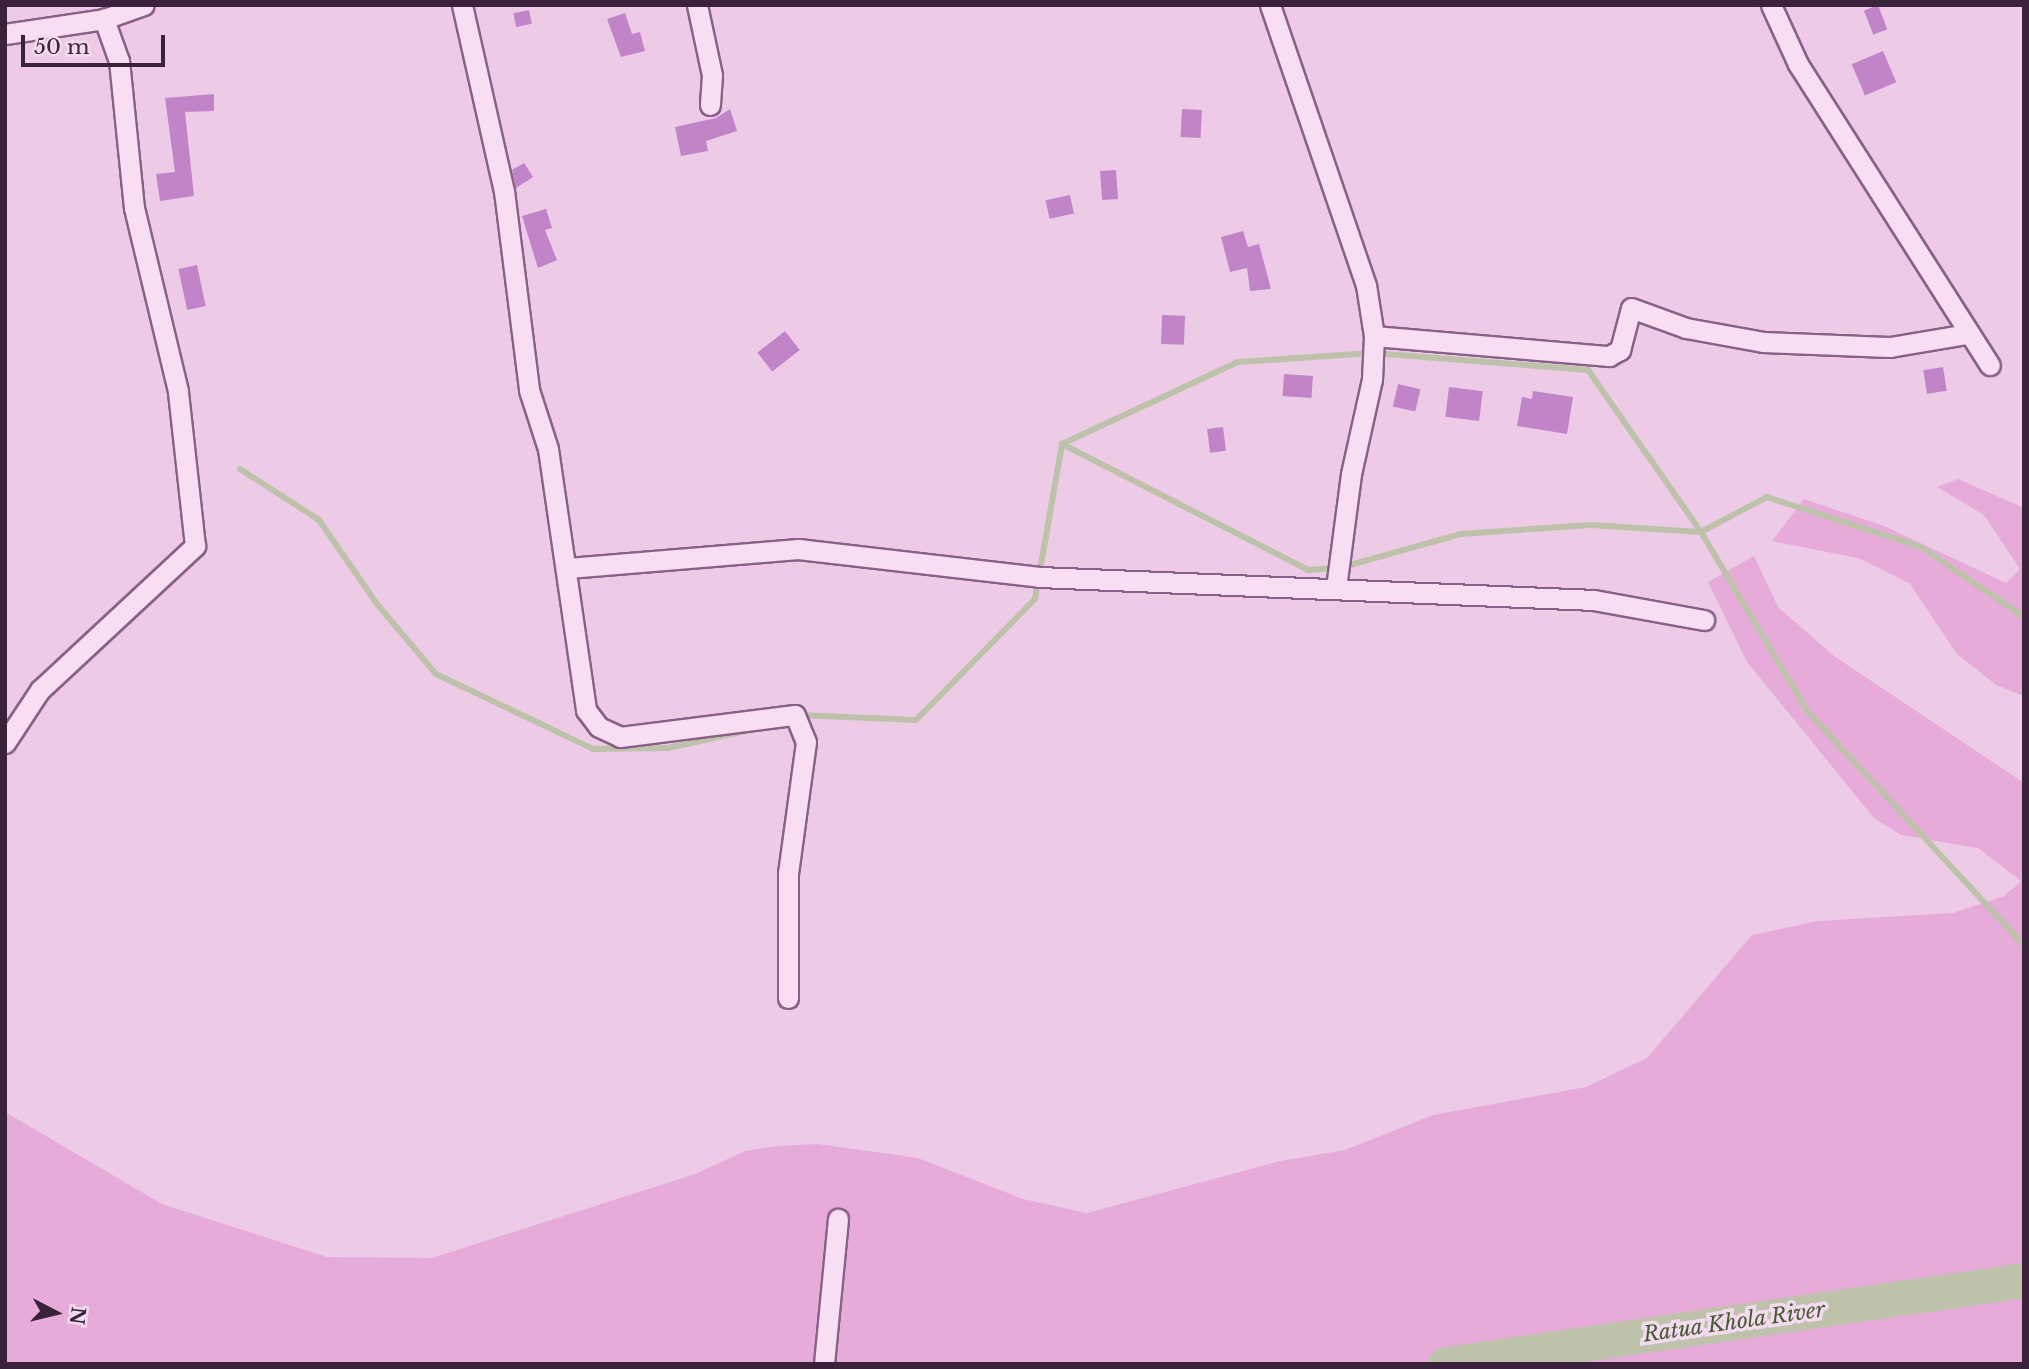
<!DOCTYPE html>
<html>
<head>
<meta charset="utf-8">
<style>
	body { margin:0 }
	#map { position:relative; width:2029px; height:1369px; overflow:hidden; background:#edcbe7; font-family:"Libre Baskerville",serif }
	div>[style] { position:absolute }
	.sand>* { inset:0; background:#e6abd9 }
	.stream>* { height:6px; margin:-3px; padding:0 3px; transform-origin:3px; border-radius:3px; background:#bec2ab }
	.river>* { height:35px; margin:-17.5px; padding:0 17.5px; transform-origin:17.5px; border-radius:17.5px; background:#bec2ab }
	.building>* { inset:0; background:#c184c8; transform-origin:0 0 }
	.roads { filter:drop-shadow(2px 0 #896088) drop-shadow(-2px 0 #896088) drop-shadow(0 2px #896088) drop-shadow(0 -2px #896088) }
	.minor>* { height:19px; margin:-9.5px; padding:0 9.5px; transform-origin:9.5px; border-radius:9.5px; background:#f8def3 }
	span { translate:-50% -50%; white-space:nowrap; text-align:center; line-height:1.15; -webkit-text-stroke:7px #f4daef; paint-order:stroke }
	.water-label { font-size:21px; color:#495933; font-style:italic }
	.frame { position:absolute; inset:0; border:7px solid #3a223b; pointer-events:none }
	.north { position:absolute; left:21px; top:1278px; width:70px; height:70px; -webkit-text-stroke:5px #f4daef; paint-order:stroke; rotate:97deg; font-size:19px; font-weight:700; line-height:28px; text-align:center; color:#3a223b }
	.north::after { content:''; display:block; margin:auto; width:24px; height:32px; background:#3a223b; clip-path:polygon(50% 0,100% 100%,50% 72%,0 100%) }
	.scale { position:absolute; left:21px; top:35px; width:144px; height:32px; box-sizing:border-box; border:4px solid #3a223b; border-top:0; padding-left:9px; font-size:21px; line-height:24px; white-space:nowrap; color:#3a223b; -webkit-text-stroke:5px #f4daef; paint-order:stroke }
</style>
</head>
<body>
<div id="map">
	<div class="sand">
		<i style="clip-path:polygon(1958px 479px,2024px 508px,2024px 696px,1996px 685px,1957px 654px,1910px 584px,1858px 558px,1772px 541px,1804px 499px,1884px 526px,2006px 583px,2020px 569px,1984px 515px,1937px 487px)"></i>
		<i style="clip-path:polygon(1754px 556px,1778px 607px,1834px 656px,2024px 783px,2024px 1364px,5px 1364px,5px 1112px,162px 1204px,327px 1257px,432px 1258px,695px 1174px,745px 1151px,777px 1146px,818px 1144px,918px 1158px,1023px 1199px,1087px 1213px,1280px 1161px,1345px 1150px,1433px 1115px,1586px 1087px,1647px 1058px,1752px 935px,1818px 921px,1953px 913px,2004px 896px,2021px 881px,1978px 848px,1901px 835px,1874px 818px,1747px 662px,1708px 582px)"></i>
	</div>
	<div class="stream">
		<i style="left:1062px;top:444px;width:276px;rotate:27.1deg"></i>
		<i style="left:1308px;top:570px;width:31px;rotate:-4deg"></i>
		<i style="left:1339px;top:568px;width:127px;rotate:-15.6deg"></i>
		<i style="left:1461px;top:534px;width:130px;rotate:-4deg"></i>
		<i style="left:1591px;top:525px;width:110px;rotate:3.6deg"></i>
		<i style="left:1701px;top:532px;width:75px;rotate:-27.9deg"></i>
		<i style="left:1767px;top:497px;width:162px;rotate:18deg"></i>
		<i style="left:1921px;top:547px;width:125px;rotate:34.2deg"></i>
		<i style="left:240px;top:469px;width:94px;rotate:32.8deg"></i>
		<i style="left:319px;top:520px;width:102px;rotate:55.4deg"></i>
		<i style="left:377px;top:604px;width:92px;rotate:49.9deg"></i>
		<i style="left:436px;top:674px;width:174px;rotate:25.5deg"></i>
		<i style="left:593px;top:749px;width:75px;rotate:-0.8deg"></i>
		<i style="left:668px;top:748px;width:112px;rotate:-12.4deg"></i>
		<i style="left:799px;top:715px;width:117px;rotate:2.4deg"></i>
		<i style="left:916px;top:720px;width:170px;rotate:-45.5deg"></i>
		<i style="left:1035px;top:599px;width:157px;rotate:-80.1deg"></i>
		<i style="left:1062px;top:444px;width:194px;rotate:-25deg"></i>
		<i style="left:1238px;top:362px;width:135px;rotate:-3.8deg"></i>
		<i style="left:1373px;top:353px;width:216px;rotate:4.5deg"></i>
		<i style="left:1588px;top:370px;width:198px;rotate:55.1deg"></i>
		<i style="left:1701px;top:532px;width:209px;rotate:59.3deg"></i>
		<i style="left:1808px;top:712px;width:318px;rotate:47.2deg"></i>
	</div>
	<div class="river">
		<i style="left:1445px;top:1364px;width:585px;rotate:-8.25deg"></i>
	</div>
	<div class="building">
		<i style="left:1878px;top:5px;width:26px;height:15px;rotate:69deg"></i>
		<i style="left:529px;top:10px;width:14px;height:16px;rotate:78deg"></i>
		<i style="clip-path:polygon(625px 13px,632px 34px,640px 32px,645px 51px,621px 57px,607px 19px)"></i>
		<i style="left:1883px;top:51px;width:34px;height:34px;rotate:67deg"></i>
		<i style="clip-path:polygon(214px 94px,214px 111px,185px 112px,194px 196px,160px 201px,156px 174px,175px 172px,165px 98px)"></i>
		<i style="clip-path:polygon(730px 109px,737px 131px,706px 141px,708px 151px,681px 156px,675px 127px,716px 118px)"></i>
		<i style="left:1182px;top:109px;width:20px;height:28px;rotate:3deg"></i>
		<i style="clip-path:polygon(524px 163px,533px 177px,516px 188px,512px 170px)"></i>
		<i style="left:1116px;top:170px;width:29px;height:16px;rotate:86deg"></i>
		<i style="left:1070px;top:195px;width:19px;height:25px;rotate:78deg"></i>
		<i style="clip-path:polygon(546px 209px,552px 228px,545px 230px,557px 260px,538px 268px,522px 216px)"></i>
		<i style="clip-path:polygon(1243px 231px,1248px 247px,1259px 244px,1271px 289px,1250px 291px,1247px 268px,1230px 272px,1221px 237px)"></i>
		<i style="left:197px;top:265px;width:42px;height:19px;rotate:78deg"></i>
		<i style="left:1162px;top:315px;width:23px;height:29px;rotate:2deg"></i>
		<i style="left:785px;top:331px;width:24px;height:35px;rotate:52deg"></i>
		<i style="left:1943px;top:367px;width:24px;height:20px;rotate:81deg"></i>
		<i style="left:1284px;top:374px;width:29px;height:22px;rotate:4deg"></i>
		<i style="left:1398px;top:384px;width:23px;height:23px;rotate:13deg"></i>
		<i style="left:1449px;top:387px;width:34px;height:30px;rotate:7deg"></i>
		<i style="clip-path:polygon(1533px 391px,1573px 397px,1567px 434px,1517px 426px,1522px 397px,1532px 399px)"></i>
		<i style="left:1223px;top:427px;width:24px;height:16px;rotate:83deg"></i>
	</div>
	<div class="roads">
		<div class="minor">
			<i style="left:462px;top:5px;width:191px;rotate:77.3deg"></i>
			<i style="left:504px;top:191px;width:201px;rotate:82.8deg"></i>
			<i style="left:529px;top:390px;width:62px;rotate:72.1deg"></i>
			<i style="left:548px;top:449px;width:264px;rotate:81.7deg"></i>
			<i style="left:586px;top:710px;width:21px;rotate:53deg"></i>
			<i style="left:599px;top:727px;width:23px;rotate:25deg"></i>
			<i style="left:620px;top:737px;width:176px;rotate:-7.2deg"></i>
			<i style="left:795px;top:715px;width:29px;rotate:68deg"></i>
			<i style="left:806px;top:742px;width:132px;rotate:97.8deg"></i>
			<i style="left:788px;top:873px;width:125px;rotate:90deg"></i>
			<i style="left:697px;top:5px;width:72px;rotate:77.9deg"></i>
			<i style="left:712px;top:75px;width:30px;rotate:94deg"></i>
			<i style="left:1270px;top:5px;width:296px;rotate:71.1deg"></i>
			<i style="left:1366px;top:285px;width:52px;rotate:81.1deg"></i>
			<i style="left:1374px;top:336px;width:236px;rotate:4.9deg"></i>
			<i style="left:1609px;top:356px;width:13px;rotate:-29deg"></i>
			<i style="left:1620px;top:350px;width:43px;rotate:-75.3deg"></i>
			<i style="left:1631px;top:308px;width:59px;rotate:20deg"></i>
			<i style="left:1686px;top:328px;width:78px;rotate:10.3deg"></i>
			<i style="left:1763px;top:342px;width:127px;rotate:2.3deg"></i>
			<i style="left:1890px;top:347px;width:78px;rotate:-9.6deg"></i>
			<i style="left:1771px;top:5px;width:65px;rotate:65.4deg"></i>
			<i style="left:1798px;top:64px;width:357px;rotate:57.5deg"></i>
			<i style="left:5px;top:34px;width:100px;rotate:-8.6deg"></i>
			<i style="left:104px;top:19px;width:42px;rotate:-19.3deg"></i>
			<i style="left:568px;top:568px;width:231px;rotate:-4.7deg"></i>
			<i style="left:798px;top:549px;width:243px;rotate:6.6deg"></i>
			<i style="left:1039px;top:577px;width:555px;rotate:2.37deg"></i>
			<i style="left:1594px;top:600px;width:112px;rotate:10.3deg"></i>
			<i style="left:1336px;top:588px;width:115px;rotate:-82.5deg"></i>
			<i style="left:1351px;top:474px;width:97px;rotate:-77.5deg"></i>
			<i style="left:1372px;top:379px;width:43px;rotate:-87.3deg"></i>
			<i style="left:5px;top:743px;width:64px;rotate:-56.6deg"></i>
			<i style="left:40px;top:690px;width:212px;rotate:-42.9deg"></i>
			<i style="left:195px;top:546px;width:156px;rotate:-96.3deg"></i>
			<i style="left:178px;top:391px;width:188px;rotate:-103.5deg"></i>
			<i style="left:134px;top:208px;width:148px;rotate:-95.8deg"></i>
			<i style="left:119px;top:61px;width:45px;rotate:-109.7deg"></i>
			<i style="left:824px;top:1364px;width:146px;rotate:-84.5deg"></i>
		</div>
	</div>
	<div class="water-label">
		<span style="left:1734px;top:1322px;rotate:-8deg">Ratua Khola River</span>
	</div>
	<div class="frame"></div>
	<div class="north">N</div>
	<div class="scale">50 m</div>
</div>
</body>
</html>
